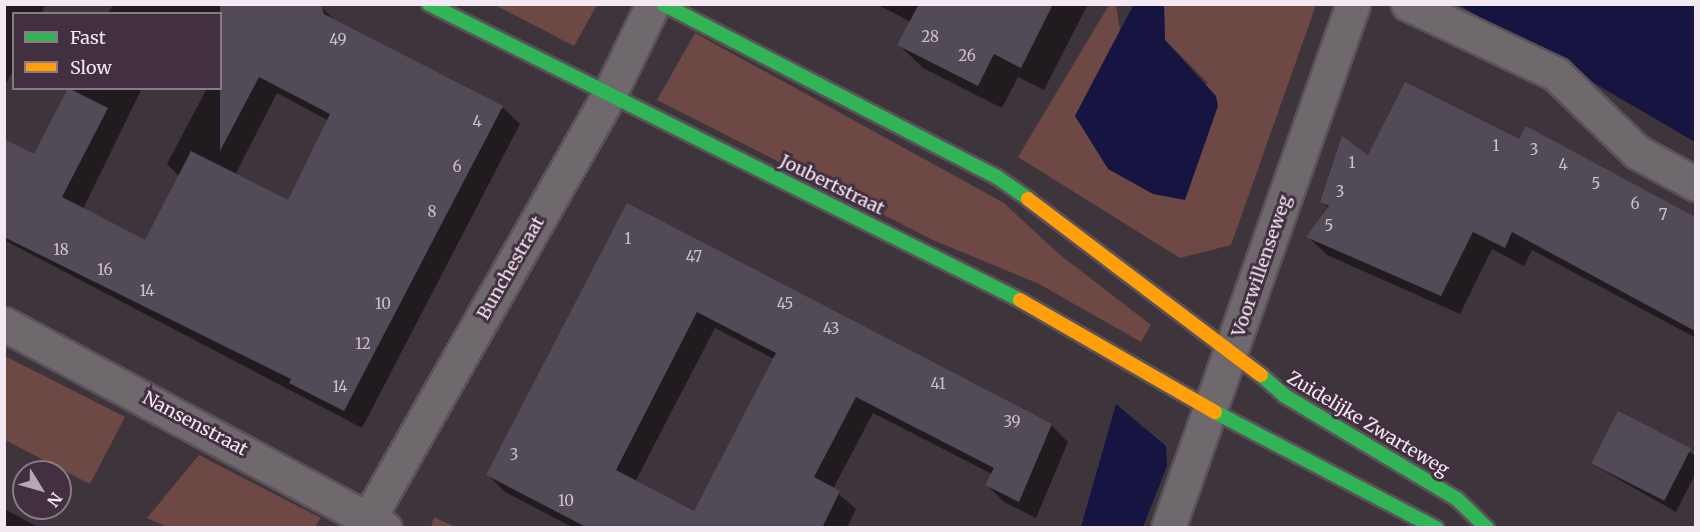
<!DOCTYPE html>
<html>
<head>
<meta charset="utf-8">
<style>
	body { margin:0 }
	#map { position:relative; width:1700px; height:532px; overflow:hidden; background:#3e343c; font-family:Merriweather,serif }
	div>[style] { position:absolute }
	.green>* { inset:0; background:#6e4845 }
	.water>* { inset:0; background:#161541 }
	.shadow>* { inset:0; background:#0007 }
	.building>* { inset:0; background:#534a57; transform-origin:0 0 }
	.roads { filter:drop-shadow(2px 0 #5a5159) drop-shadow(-2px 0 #5a5159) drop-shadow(0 2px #5a5159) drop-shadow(0 -2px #5a5159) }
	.street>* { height:33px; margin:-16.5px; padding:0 16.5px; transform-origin:16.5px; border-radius:16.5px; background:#6f686d }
	.fast>* { height:14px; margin:-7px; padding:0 7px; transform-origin:7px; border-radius:7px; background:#30b455 }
	.slow>* { height:14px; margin:-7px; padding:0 7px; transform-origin:7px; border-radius:7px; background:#ff9f0a }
	span { translate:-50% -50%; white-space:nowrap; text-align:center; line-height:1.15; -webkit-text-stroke:6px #423040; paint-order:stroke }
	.number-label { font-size:15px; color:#ccc0cb }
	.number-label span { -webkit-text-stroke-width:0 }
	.street-label { font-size:18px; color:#f4e8f2 }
	.frame { position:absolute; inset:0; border:6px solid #f4e8f2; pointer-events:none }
	.legend { position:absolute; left:12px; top:12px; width:210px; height:78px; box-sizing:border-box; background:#423040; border:2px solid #897a87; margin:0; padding:8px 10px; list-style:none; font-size:18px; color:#f4e8f2 }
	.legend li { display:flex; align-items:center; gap:12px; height:30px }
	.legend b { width:30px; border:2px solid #897a87 }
	.north { position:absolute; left:12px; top:460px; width:60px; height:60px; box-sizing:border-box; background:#423040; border:2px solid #897a87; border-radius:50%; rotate:127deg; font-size:16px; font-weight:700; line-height:24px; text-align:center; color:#f4e8f2 }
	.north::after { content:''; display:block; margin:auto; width:21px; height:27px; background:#b4a9b2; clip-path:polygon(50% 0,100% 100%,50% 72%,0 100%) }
</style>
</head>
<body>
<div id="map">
	<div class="green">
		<i style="clip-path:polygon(495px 5px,597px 5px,574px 46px)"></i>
		<i style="clip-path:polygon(1109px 5px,1116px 5px,1120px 30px,1075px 116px,1086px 133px,1208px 83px,1165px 40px,1164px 5px,1316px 5px,1231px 245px,1180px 258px,1018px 157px)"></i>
		<i style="clip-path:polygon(695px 33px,1004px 203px,1059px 254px,1151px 325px,1141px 342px,1039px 284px,933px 240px,657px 100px)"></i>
		<i style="clip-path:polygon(5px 356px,125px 417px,90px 484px,5px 440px)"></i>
		<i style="clip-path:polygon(199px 455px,321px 518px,314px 528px,167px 527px,147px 518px)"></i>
		<i style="clip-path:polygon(434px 517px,455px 527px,431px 527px)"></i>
	</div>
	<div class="water">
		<i style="clip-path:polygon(1134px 4px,1164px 5px,1165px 40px,1216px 96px,1218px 106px,1185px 200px,1153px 194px,1108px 169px,1075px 116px)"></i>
		<i style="clip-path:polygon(1459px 5px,1695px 5px,1695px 142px,1563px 65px)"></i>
		<i style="clip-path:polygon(1116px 404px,1166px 446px,1167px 466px,1143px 527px,1081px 527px)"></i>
	</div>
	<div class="shadow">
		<i style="clip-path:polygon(4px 4px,46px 4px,41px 14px,14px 14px,14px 69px,4px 87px)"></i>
		<i style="clip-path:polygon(evenodd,113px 4px,318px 4px,338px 23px,502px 107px,520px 124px,362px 428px,4px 240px,4px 211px,69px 88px,142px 88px,83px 209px,146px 242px,179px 176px,167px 164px,207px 88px,220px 88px,220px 14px,108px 14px,113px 4px,277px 93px,329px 121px,289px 202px,235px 175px,277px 93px)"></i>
		<i style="clip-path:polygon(876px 4px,1088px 4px,1044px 90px,1018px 77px,1002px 108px,923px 68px,899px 45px,911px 22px)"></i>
		<i style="clip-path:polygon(1526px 128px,1696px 219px,1696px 338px,1532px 250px,1524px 266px,1492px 249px,1460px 314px,1327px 255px,1308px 237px,1329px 209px,1321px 201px,1368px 158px,1520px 141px)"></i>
		<i style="clip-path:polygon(evenodd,628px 205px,1051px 425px,1068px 442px,1036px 518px,1004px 502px,987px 485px,992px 474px,873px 413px,833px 489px,856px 509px,847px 528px,574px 528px,505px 492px,488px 475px,628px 205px,715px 328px,774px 359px,695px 513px,635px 482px,715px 328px)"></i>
		<i style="clip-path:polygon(1619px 413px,1696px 456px,1696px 473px,1676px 512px,1592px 464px)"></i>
		<i style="clip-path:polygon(4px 509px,40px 528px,4px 528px)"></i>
	</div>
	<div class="building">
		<i style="clip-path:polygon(220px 4px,321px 4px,324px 14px,503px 106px,344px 411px,289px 383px,291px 379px,4px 237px,4px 139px,34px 154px,68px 88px,108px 108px,62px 197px,105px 219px,145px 240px,191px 151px,288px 200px,330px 114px,259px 77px,220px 151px)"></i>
		<i style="clip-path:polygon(919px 4px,1053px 4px,1021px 68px,994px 54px,978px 86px,897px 45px)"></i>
		<i style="clip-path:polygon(1405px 82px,1519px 139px,1526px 126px,1695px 217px,1695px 331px,1512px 232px,1505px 248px,1473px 232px,1441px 296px,1306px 237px,1329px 206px,1320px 202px,1342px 136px,1368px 155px)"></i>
		<i style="clip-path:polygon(evenodd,627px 203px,1052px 424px,1019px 502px,985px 485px,994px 468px,856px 397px,814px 477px,840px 491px,822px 528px,588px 528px,486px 475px,627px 203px,697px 312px,776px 353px,694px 511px,616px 470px,697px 312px)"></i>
		<i style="left:1618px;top:411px;width:82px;height:59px;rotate:27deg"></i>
	</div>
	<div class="roads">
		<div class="street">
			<i style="left:1408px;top:4px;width:164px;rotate:25.3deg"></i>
			<i style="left:1556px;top:74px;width:112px;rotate:43.9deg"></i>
			<i style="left:1637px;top:152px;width:67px;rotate:28.5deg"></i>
			<i style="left:4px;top:324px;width:432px;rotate:28.2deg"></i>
			<i style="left:363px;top:528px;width:498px;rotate:-60.4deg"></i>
			<i style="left:609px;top:95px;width:101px;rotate:-64.2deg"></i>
			<i style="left:1168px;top:528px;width:556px;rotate:-70.55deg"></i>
		</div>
		<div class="fast">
			<i style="left:429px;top:4px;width:661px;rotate:26.6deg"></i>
			<i style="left:663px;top:4px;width:376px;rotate:27.4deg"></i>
			<i style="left:997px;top:177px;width:38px;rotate:35deg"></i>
			<i style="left:1261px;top:375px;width:32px;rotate:41deg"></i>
			<i style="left:1285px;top:396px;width:200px;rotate:30.9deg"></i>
			<i style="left:1457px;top:499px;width:42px;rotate:44deg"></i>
			<i style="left:1215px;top:412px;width:250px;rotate:27.7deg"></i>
		</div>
		<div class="slow">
			<i style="left:1028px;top:199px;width:292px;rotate:37.1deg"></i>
			<i style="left:1020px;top:300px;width:225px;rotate:29.9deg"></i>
		</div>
	</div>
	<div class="number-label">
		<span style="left:930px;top:37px">28</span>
		<span style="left:338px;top:40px">49</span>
		<span style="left:967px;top:56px">26</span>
		<span style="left:477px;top:122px">4</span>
		<span style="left:1496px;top:146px">1</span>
		<span style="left:1534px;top:150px">3</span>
		<span style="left:1352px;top:163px">1</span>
		<span style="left:1563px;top:165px">4</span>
		<span style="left:457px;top:167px">6</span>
		<span style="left:1596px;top:184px">5</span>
		<span style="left:1340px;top:192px">3</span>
		<span style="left:1635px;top:204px">6</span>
		<span style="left:432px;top:212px">8</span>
		<span style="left:1663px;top:215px">7</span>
		<span style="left:1329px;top:226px">5</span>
		<span style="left:628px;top:239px">1</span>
		<span style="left:61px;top:250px">18</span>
		<span style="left:694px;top:257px">47</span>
		<span style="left:105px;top:270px">16</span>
		<span style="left:147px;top:291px">14</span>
		<span style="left:383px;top:304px">10</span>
		<span style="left:785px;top:304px">45</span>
		<span style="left:831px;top:329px">43</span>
		<span style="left:363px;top:344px">12</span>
		<span style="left:938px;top:384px">41</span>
		<span style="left:340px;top:387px">14</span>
		<span style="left:1012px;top:422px">39</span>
		<span style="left:514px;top:455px">3</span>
		<span style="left:566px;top:501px">10</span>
	</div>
	<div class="street-label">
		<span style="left:832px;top:185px;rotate:26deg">Joubertstraat</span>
		<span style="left:1262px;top:266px;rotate:-71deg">Voorwillenseweg</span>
		<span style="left:511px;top:268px;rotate:-60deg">Bunchestraat</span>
		<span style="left:195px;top:424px;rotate:28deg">Nansenstraat</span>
		<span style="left:1368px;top:424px;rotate:31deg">Zuidelijke Zwarteweg</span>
	</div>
	<div class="frame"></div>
	<ul class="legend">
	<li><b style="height:8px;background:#30b455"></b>Fast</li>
	<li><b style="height:8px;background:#ff9f0a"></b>Slow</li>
	</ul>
	<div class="north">N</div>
</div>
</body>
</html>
